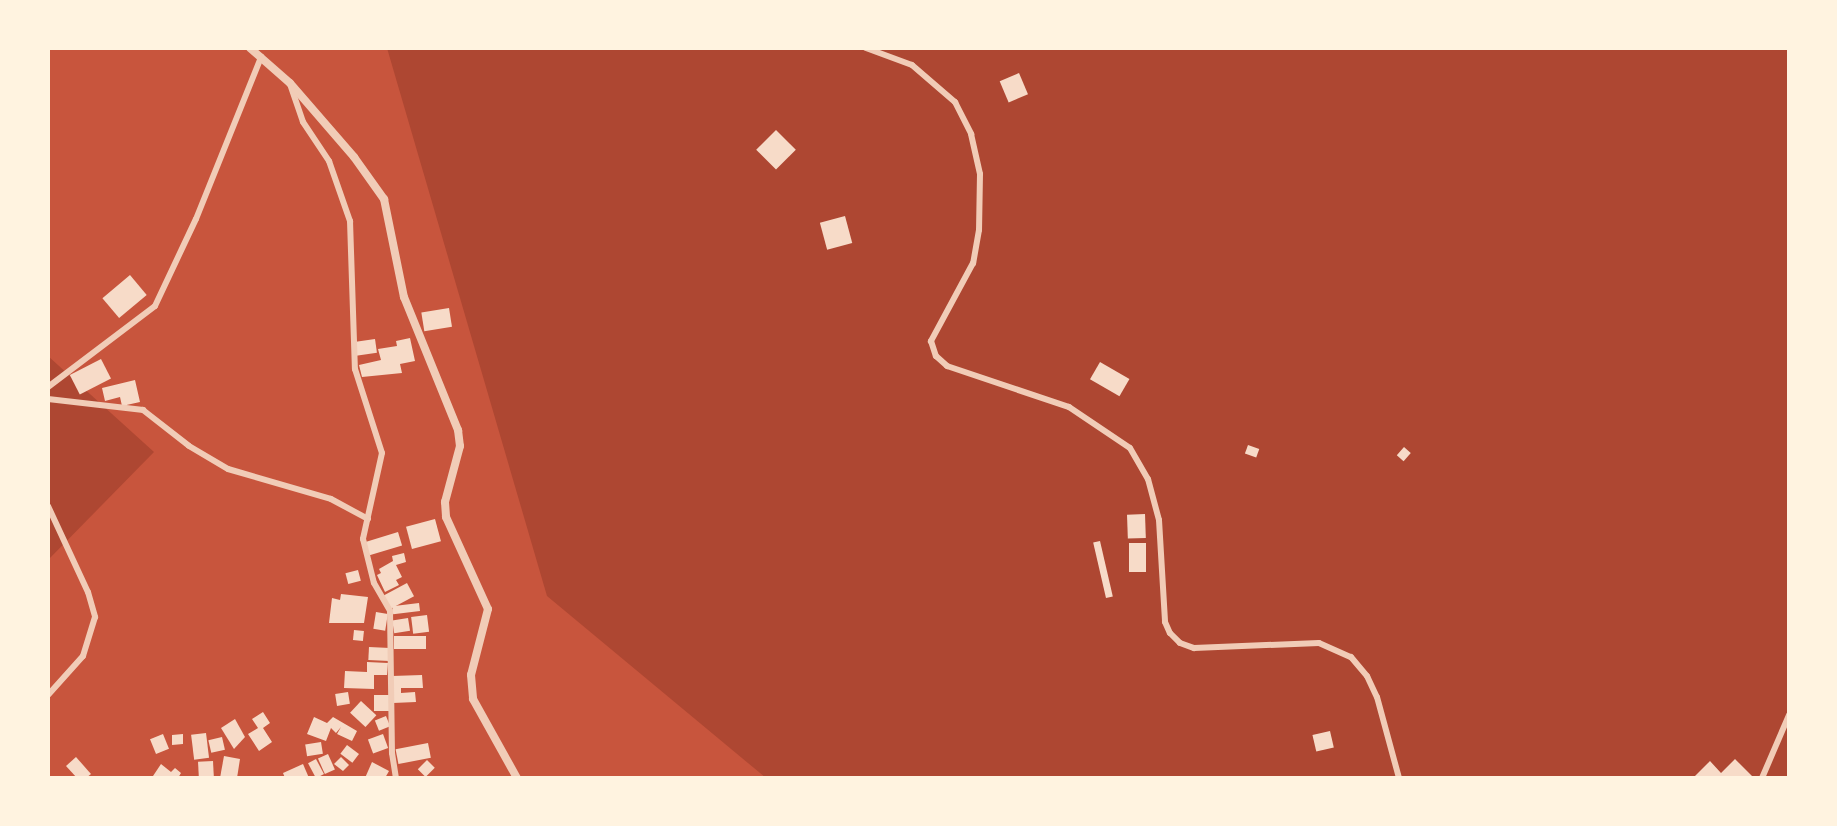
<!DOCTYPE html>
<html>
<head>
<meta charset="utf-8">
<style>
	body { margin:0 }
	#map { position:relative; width:1837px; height:826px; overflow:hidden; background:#c8553d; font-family:"Space Grotesk",sans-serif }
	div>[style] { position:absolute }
	.green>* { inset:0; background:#ae4732 }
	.building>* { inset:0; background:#f7dbc8; transform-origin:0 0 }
	.minor>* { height:6px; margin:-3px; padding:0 3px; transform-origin:3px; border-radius:3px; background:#f1ccb7 }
	.tertiary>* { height:8px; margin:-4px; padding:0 4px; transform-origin:4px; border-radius:4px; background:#f1ccb7 }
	span { translate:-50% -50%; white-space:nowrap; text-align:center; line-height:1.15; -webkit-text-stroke:6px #fff3e0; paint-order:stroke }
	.frame { position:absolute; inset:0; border:50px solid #fff3e0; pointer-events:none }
</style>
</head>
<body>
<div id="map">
	<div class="green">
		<i style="clip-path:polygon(387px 48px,1789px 48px,1789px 778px,766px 778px,547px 596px)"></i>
		<i style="clip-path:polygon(48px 356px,154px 452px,48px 560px)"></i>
	</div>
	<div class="building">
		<i style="left:1019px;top:73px;width:23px;height:21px;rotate:67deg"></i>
		<i style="left:776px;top:130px;width:28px;height:28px;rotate:45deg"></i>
		<i style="left:845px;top:216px;width:28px;height:26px;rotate:75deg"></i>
		<i style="left:130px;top:275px;width:26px;height:36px;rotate:50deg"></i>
		<i style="left:449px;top:308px;width:19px;height:28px;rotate:81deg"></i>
		<i style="clip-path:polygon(410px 338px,415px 361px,400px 364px,402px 373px,362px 377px,359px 365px,381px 360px,378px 349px,397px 346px,396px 341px)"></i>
		<i style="left:375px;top:339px;width:14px;height:21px;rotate:82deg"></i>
		<i style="left:101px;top:359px;width:22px;height:35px;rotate:63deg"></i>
		<i style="left:1100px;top:362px;width:34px;height:20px;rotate:30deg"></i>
		<i style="clip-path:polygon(135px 380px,140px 402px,122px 406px,120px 397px,105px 401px,102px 388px)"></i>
		<i style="left:1248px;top:445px;width:12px;height:9px;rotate:20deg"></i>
		<i style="left:1404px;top:447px;width:9px;height:11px;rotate:41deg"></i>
		<i style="left:1145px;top:514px;width:24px;height:18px;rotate:88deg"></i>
		<i style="left:435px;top:519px;width:23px;height:30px;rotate:75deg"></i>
		<i style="left:398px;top:532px;width:14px;height:34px;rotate:73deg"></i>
		<i style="left:1100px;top:541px;width:57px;height:7px;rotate:77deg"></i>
		<i style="left:1129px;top:543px;width:17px;height:29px"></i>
		<i style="clip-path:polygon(404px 553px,406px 562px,396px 565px,402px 577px,396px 580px,399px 585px,385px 592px,377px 575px,381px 573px,379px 569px,393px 561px,392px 556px)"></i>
		<i style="left:358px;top:570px;width:11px;height:13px;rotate:75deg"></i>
		<i style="left:407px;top:583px;width:15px;height:28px;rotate:62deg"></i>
		<i style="clip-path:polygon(341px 594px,368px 597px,364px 623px,329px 623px,332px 598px,340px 600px)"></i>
		<i style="left:419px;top:603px;width:8px;height:27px;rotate:83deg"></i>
		<i style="left:376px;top:612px;width:12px;height:17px;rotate:9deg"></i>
		<i style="left:427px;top:615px;width:17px;height:16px;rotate:83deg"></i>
		<i style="left:408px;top:618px;width:13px;height:16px;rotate:81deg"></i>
		<i style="left:354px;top:630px;width:10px;height:10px;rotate:6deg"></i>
		<i style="left:426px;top:636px;width:13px;height:32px;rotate:90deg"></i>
		<i style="left:369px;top:647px;width:21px;height:13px;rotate:3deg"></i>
		<i style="clip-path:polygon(367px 662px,388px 663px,387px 675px,374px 675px,374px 689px,344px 688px,345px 671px,367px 672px)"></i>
		<i style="clip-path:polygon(422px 675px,423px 688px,401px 688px,401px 693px,415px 692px,416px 702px,393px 703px,392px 676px)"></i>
		<i style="left:348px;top:692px;width:12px;height:13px;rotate:81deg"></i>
		<i style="left:374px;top:695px;width:15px;height:16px"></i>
		<i style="left:361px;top:701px;width:21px;height:16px;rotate:43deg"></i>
		<i style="clip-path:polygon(263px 712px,270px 723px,263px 728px,272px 742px,259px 751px,248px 734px,258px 728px,252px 719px)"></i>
		<i style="left:386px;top:716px;width:11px;height:12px;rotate:68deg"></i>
		<i style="clip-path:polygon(314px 717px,327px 723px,333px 717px,357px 731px,352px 741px,337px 734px,341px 727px,336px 733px,331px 728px,326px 741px,307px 734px)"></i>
		<i style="clip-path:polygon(235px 719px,245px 737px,234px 749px,221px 728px)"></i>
		<i style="left:1330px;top:731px;width:17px;height:18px;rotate:77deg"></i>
		<i style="left:206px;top:733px;width:25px;height:15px;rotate:83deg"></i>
		<i style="left:163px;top:734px;width:16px;height:14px;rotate:68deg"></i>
		<i style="clip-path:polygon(183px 734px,183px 744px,172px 745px,172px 735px)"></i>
		<i style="left:383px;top:734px;width:15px;height:16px;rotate:70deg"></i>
		<i style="left:222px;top:737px;width:13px;height:14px;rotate:77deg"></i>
		<i style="left:321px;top:742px;width:12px;height:16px;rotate:81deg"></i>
		<i style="left:428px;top:743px;width:15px;height:33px;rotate:79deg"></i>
		<i style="left:347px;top:745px;width:15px;height:11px;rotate:37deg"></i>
		<i style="left:328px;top:754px;width:17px;height:11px;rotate:66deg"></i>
		<i style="clip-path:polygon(224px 756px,240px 759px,237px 778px,220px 778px)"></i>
		<i style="clip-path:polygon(76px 757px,91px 774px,86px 778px,77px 778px,66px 766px)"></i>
		<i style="clip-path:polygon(341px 757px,349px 765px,343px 771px,334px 764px)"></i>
		<i style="left:316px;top:759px;width:17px;height:9px;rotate:62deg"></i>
		<i style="clip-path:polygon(1735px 759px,1754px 778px,1693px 778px,1710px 761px,1721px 773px)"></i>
		<i style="left:427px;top:760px;width:11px;height:13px;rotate:45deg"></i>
		<i style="left:213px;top:761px;width:17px;height:15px;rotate:87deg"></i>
		<i style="clip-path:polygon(372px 762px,389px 771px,385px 778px,365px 778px)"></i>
		<i style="clip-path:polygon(161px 764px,171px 772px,175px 768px,181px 773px,178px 778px,156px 778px,153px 776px)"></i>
		<i style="clip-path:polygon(303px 764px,309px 778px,285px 778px,283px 773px)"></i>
	</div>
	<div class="minor">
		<i style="left:866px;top:48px;width:49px;rotate:20.3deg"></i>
		<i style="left:912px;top:65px;width:57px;rotate:40.7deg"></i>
		<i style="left:955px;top:102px;width:36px;rotate:63deg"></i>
		<i style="left:971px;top:134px;width:41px;rotate:77.3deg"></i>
		<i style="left:980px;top:174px;width:56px;rotate:91deg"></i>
		<i style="left:979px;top:230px;width:34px;rotate:100deg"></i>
		<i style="left:973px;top:263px;width:89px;rotate:118.3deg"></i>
		<i style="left:931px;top:341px;width:16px;rotate:72deg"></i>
		<i style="left:936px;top:356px;width:15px;rotate:42deg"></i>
		<i style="left:947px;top:366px;width:129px;rotate:18.6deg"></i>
		<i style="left:1069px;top:407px;width:73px;rotate:33.9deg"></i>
		<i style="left:1130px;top:448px;width:36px;rotate:60deg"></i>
		<i style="left:1148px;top:479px;width:42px;rotate:75deg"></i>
		<i style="left:1159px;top:520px;width:102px;rotate:86.6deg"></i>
		<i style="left:1165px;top:622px;width:12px;rotate:66deg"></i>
		<i style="left:1170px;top:633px;width:14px;rotate:45deg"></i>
		<i style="left:1180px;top:643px;width:15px;rotate:20deg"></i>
		<i style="left:1194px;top:648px;width:125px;rotate:-2.3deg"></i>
		<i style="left:1319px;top:643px;width:35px;rotate:24deg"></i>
		<i style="left:1351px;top:657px;width:25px;rotate:50deg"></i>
		<i style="left:1367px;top:676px;width:23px;rotate:65deg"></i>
		<i style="left:1377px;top:697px;width:84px;rotate:74.8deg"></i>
		<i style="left:290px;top:84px;width:40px;rotate:71.1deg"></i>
		<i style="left:303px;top:122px;width:47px;rotate:56.3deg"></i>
		<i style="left:329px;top:161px;width:64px;rotate:70.7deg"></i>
		<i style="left:350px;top:221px;width:148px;rotate:88.1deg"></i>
		<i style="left:355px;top:369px;width:88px;rotate:72.2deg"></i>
		<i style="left:382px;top:453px;width:88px;rotate:102.5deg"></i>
		<i style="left:363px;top:539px;width:45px;rotate:76deg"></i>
		<i style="left:374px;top:583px;width:32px;rotate:60deg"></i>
		<i style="left:390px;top:611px;width:142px;rotate:89.2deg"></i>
		<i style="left:392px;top:753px;width:25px;rotate:81deg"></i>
		<i style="left:48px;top:387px;width:134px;rotate:-37.1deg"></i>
		<i style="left:155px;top:306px;width:96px;rotate:-64.8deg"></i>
		<i style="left:196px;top:219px;width:175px;rotate:-68.1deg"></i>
		<i style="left:48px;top:399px;width:96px;rotate:6.6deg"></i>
		<i style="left:143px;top:410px;width:58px;rotate:38deg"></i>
		<i style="left:189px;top:446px;width:45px;rotate:30.5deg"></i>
		<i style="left:228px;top:469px;width:107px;rotate:16.2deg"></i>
		<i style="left:331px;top:499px;width:42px;rotate:28.4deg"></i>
		<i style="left:48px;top:506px;width:95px;rotate:65.1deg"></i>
		<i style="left:88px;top:592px;width:26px;rotate:74deg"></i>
		<i style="left:95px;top:617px;width:41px;rotate:107.1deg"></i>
		<i style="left:83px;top:656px;width:52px;rotate:131.9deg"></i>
		<i style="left:1762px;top:778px;width:69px;rotate:-66.8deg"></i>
	</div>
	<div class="tertiary">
		<i style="left:250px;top:48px;width:53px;rotate:41.2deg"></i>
		<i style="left:290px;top:83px;width:98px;rotate:49.1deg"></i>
		<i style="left:354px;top:157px;width:52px;rotate:54.5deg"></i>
		<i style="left:384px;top:199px;width:100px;rotate:78.5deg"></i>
		<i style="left:404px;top:297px;width:144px;rotate:67.9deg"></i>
		<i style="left:458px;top:430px;width:16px;rotate:83deg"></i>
		<i style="left:460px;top:446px;width:58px;rotate:105deg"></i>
		<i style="left:445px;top:502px;width:15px;rotate:86deg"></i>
		<i style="left:446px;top:517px;width:101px;rotate:65.5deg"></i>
		<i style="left:488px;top:609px;width:68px;rotate:104.4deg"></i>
		<i style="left:471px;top:675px;width:24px;rotate:85deg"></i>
		<i style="left:473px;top:699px;width:90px;rotate:60.9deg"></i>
	</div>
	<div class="frame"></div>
</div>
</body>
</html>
